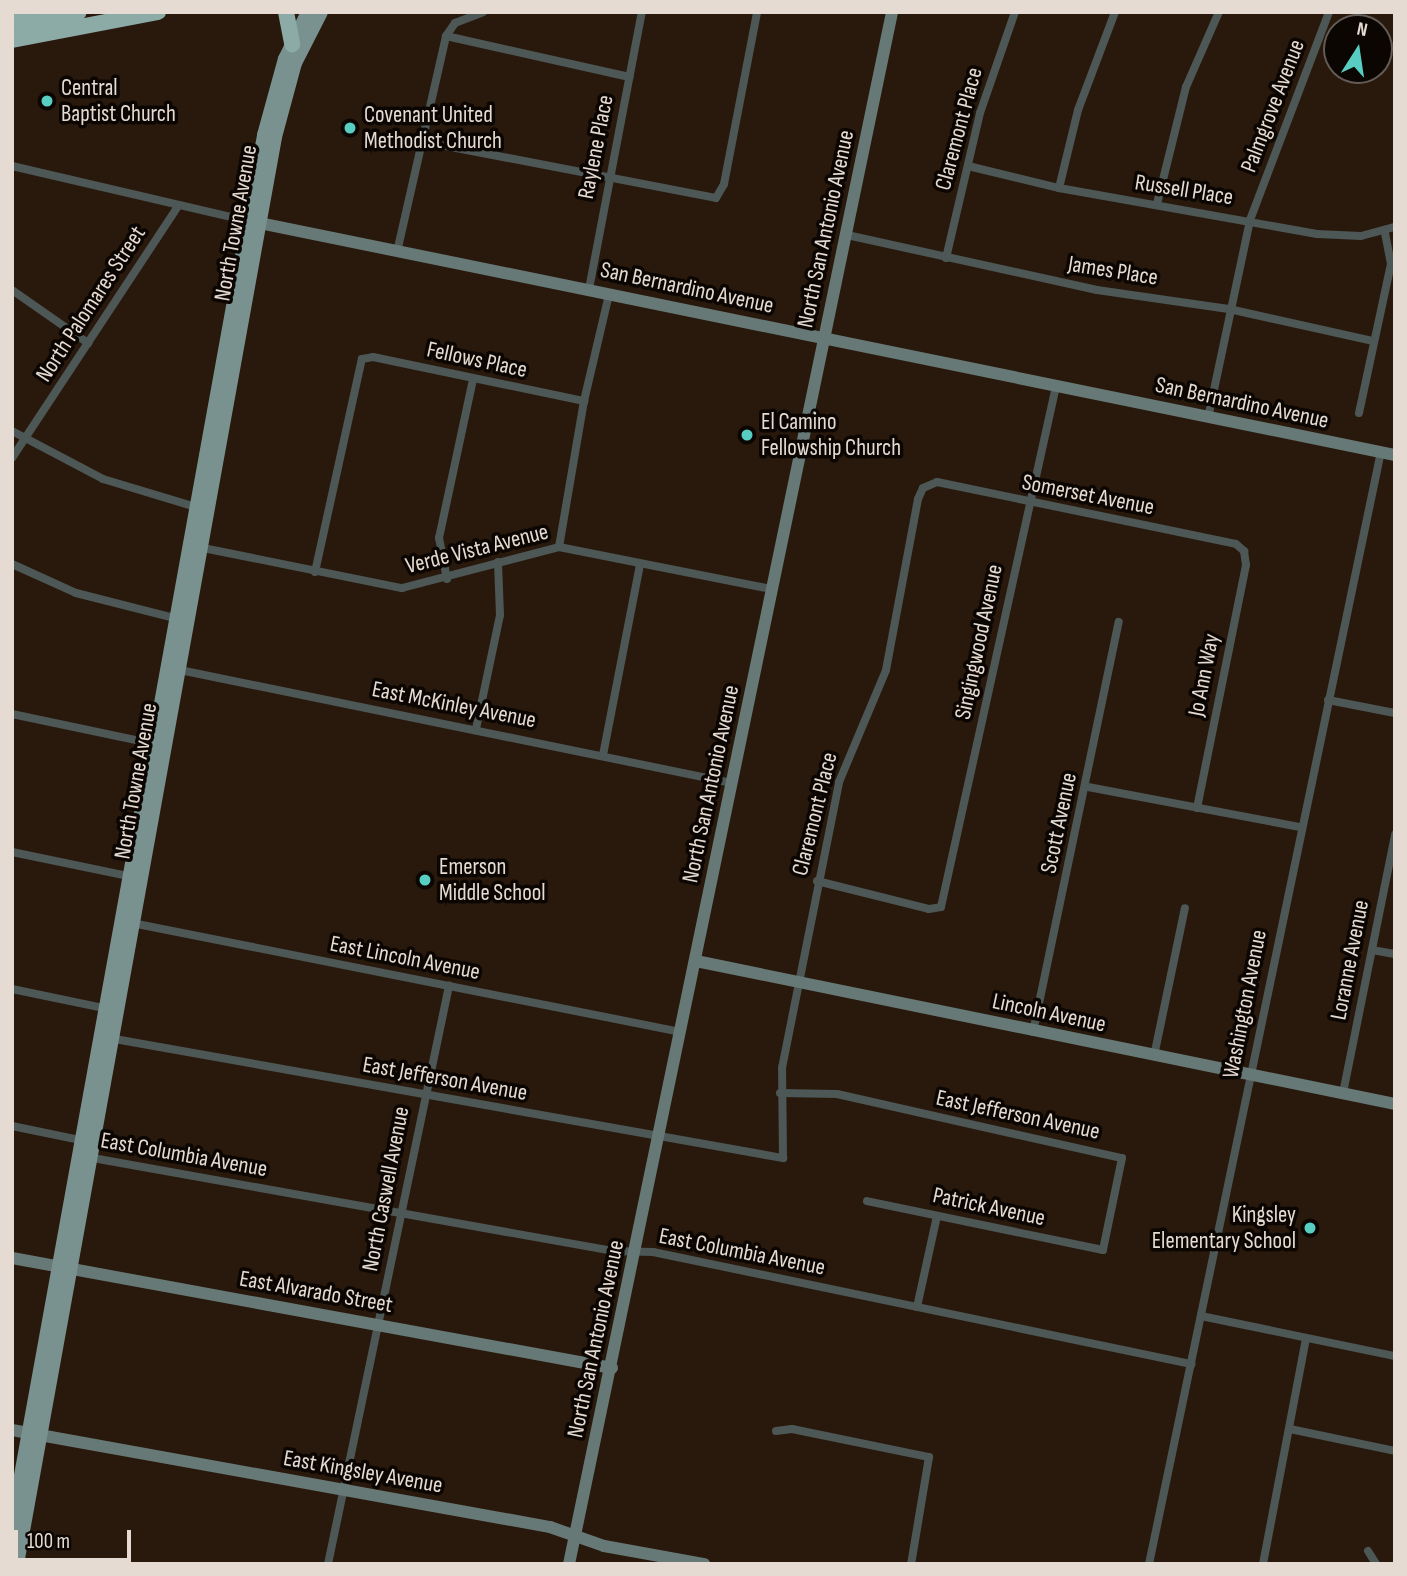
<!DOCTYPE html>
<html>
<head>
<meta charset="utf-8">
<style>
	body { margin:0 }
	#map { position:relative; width:1407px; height:1576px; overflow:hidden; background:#28190c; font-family:"Sofia Sans Condensed",sans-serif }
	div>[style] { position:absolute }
	.street>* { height:8px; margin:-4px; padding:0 4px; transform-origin:4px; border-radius:4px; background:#4c5756 }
	.secondary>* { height:12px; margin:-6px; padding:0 6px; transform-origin:6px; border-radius:6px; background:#667976 }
	.primary>* { height:14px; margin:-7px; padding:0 7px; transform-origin:7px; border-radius:7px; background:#7a928f }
	.highway>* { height:16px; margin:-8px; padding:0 8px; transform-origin:8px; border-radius:8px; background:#8caaa6 }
	.dots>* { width:19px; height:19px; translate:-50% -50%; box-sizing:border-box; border:4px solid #0c0603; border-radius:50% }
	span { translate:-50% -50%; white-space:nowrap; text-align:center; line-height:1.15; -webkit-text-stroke:7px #0c0603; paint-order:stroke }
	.poi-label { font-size:23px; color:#e5dbd2 }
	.left { translate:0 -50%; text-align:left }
	.right { translate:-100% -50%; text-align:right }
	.street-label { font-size:23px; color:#e5dbd2 }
	.frame { position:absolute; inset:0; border:14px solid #e5dbd2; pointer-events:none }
	.north { position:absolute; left:1323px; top:14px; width:70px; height:70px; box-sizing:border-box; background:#0c0603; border:2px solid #635b56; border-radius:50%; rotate:12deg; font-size:19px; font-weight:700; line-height:28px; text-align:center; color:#e5dbd2 }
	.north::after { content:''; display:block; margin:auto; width:24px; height:32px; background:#57cec1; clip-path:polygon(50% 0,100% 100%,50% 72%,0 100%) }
	.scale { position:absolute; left:14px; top:1530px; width:117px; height:32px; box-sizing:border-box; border:4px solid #e5dbd2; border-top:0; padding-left:9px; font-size:21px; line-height:24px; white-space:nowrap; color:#e5dbd2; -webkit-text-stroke:5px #0c0603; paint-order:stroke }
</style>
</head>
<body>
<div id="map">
	<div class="street">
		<i style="left:446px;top:36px;width:188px;rotate:12.6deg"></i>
		<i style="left:420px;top:141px;width:301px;rotate:10.9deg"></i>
		<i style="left:716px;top:198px;width:16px;rotate:-60deg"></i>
		<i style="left:724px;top:184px;width:175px;rotate:-79.1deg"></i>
		<i style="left:12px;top:166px;width:242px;rotate:13.1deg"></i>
		<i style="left:968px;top:166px;width:94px;rotate:13.6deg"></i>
		<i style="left:1059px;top:188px;width:262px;rotate:10.1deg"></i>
		<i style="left:1317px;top:234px;width:44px;rotate:2.6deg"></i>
		<i style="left:1361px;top:236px;width:35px;rotate:-15deg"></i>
		<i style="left:1059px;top:188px;width:80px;rotate:-76.3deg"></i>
		<i style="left:1078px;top:110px;width:105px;rotate:-69.3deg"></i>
		<i style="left:1157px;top:204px;width:121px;rotate:-76.1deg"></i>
		<i style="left:1186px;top:87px;width:82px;rotate:-66.3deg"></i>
		<i style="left:847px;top:235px;width:256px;rotate:12.4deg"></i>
		<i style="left:1097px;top:290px;width:133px;rotate:8.2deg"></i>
		<i style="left:1229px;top:309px;width:148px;rotate:12.5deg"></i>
		<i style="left:397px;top:252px;width:221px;rotate:-77.2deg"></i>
		<i style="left:446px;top:36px;width:16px;rotate:-55deg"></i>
		<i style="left:455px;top:23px;width:30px;rotate:-21deg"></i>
		<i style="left:946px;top:258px;width:149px;rotate:-76.8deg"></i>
		<i style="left:980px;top:113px;width:107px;rotate:-70.9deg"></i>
		<i style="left:589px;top:289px;width:282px;rotate:-79.2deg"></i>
		<i style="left:12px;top:290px;width:93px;rotate:34.9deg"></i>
		<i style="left:1359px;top:413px;width:152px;rotate:-77.9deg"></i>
		<i style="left:1391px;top:264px;width:33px;rotate:-101deg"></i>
		<i style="left:1208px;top:418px;width:202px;rotate:-78deg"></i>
		<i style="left:1250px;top:220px;width:222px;rotate:-69.2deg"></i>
		<i style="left:12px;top:431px;width:103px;rotate:27.8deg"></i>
		<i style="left:103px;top:479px;width:100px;rotate:16.8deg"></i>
		<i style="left:12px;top:458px;width:302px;rotate:-56.6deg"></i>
		<i style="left:198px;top:547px;width:208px;rotate:11.4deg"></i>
		<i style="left:402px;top:588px;width:162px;rotate:-14.6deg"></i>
		<i style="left:559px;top:547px;width:217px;rotate:11.2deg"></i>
		<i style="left:559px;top:547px;width:148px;rotate:-80.3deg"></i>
		<i style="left:584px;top:401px;width:110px;rotate:-76.8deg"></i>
		<i style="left:12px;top:564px;width:70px;rotate:24.4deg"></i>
		<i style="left:76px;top:593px;width:105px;rotate:14.3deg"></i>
		<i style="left:315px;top:572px;width:218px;rotate:-77.6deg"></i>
		<i style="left:362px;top:359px;width:11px;rotate:-10deg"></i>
		<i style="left:373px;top:357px;width:216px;rotate:11.8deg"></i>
		<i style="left:447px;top:579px;width:42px;rotate:-101deg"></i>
		<i style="left:439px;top:538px;width:162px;rotate:-77.9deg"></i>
		<i style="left:175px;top:669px;width:569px;rotate:11.57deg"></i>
		<i style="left:1328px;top:700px;width:68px;rotate:11deg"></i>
		<i style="left:12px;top:714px;width:145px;rotate:11.9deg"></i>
		<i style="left:476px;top:729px;width:116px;rotate:-78.1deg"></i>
		<i style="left:500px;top:615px;width:53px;rotate:-92.2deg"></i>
		<i style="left:603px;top:755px;width:194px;rotate:-79deg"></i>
		<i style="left:1088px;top:787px;width:216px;rotate:10.7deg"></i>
		<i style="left:12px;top:852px;width:124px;rotate:11.7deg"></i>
		<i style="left:817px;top:881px;width:115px;rotate:14deg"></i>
		<i style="left:929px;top:909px;width:12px;rotate:-9deg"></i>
		<i style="left:941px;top:907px;width:534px;rotate:-77.55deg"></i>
		<i style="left:132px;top:923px;width:560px;rotate:11.23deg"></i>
		<i style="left:1372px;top:950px;width:23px;rotate:10deg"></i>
		<i style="left:12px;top:989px;width:99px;rotate:11.7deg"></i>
		<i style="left:1033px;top:1032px;width:419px;rotate:-78.2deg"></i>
		<i style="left:109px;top:1038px;width:685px;rotate:10.1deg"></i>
		<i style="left:783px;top:1158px;width:90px;rotate:-90.6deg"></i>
		<i style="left:782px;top:1068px;width:292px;rotate:-78.7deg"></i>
		<i style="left:839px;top:782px;width:121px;rotate:-67.2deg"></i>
		<i style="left:886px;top:670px;width:174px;rotate:-79.4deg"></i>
		<i style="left:918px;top:499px;width:12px;rotate:-66deg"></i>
		<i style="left:923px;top:488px;width:15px;rotate:-23deg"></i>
		<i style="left:937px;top:482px;width:305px;rotate:11.7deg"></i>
		<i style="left:1236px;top:544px;width:11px;rotate:41deg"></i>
		<i style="left:1244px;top:551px;width:14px;rotate:82deg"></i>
		<i style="left:1246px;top:565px;width:248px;rotate:101.4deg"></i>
		<i style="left:1154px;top:1056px;width:151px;rotate:-78.2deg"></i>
		<i style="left:780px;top:1093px;width:57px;rotate:1deg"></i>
		<i style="left:837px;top:1094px;width:292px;rotate:12.7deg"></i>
		<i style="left:1122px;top:1158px;width:94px;rotate:101.7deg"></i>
		<i style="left:1103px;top:1250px;width:241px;rotate:-168.3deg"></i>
		<i style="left:1343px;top:1093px;width:264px;rotate:-78.6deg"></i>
		<i style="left:12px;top:1126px;width:75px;rotate:11.6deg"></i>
		<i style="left:87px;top:1157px;width:534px;rotate:10.13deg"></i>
		<i style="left:613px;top:1251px;width:40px;rotate:1.4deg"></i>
		<i style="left:653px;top:1252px;width:550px;rotate:11.76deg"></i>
		<i style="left:917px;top:1307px;width:93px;rotate:-77.6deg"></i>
		<i style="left:1201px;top:1316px;width:198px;rotate:11.7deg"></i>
		<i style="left:1290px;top:1429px;width:107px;rotate:11.8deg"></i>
		<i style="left:776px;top:1431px;width:16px;rotate:-7deg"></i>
		<i style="left:792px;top:1429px;width:140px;rotate:11.6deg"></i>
		<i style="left:929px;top:1457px;width:109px;rotate:99.5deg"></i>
		<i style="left:1368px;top:1551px;width:15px;rotate:58deg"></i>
		<i style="left:328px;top:1564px;width:591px;rotate:-78.18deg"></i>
		<i style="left:1149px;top:1564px;width:1136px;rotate:-78.22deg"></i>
		<i style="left:1263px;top:1564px;width:230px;rotate:-79.2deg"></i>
	</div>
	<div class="secondary">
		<i style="left:250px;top:221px;width:1169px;rotate:11.55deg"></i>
		<i style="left:696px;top:961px;width:713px;rotate:11.56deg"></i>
		<i style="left:12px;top:1258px;width:610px;rotate:10.39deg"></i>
		<i style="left:12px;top:1430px;width:547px;rotate:10.22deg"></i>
		<i style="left:550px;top:1527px;width:57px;rotate:19.4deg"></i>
		<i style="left:604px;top:1546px;width:102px;rotate:10.2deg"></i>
		<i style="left:569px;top:1564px;width:1585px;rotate:-78.24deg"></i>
	</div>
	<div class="primary">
		<i style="left:12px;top:1525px;width:1413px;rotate:-79.72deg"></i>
		<i style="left:264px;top:135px;width:79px;rotate:-74.6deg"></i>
		<i style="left:285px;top:59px;width:52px;rotate:-63.9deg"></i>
		<i style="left:17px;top:1564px;width:1450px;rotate:-79.75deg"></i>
		<i style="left:275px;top:137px;width:77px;rotate:-74.9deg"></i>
		<i style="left:295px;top:63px;width:57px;rotate:-63deg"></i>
	</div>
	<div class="highway">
		<i style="left:286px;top:12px;width:33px;rotate:79deg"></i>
		<i style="left:12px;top:17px;width:23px;rotate:-13deg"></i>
		<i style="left:12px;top:30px;width:69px;rotate:-15deg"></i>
		<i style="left:12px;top:40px;width:149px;rotate:-10.9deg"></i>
	</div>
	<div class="dots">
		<i style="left:47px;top:101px;background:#57cec1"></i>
		<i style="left:350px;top:128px;background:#57cec1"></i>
		<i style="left:747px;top:435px;background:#57cec1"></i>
		<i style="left:425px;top:880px;background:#57cec1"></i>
		<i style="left:1310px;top:1228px;background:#57cec1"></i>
	</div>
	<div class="poi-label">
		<span class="left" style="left:61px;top:101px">Central<br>Baptist Church</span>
		<span class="left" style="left:364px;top:128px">Covenant United<br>Methodist Church</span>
		<span class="left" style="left:761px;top:435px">El Camino<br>Fellowship Church</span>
		<span class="left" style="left:439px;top:880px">Emerson<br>Middle School</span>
		<span class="right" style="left:1296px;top:1228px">Kingsley<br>Elementary School</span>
	</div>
	<div class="street-label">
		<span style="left:1273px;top:106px;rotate:-69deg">Palmgrove Avenue</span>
		<span style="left:959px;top:129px;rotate:-75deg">Claremont Place</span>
		<span style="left:596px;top:147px;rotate:-79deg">Raylene Place</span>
		<span style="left:1184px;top:190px;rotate:9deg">Russell Place</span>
		<span style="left:236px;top:223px;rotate:-80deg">North Towne Avenue</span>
		<span style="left:826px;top:229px;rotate:-78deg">North San Antonio Avenue</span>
		<span style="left:1113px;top:271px;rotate:9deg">James Place</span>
		<span style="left:687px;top:288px;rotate:12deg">San Bernardino Avenue</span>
		<span style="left:91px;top:304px;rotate:-57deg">North Palomares Street</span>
		<span style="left:477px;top:360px;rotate:12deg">Fellows Place</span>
		<span style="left:1242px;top:403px;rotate:12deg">San Bernardino Avenue</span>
		<span style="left:1088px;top:495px;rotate:11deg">Somerset Avenue</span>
		<span style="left:477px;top:549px;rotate:-14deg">Verde Vista Avenue</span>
		<span style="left:979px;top:642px;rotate:-78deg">Singingwood Avenue</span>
		<span style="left:1204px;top:675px;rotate:-79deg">Jo Ann Way</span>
		<span style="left:454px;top:705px;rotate:11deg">East McKinley Avenue</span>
		<span style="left:136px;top:781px;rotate:-80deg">North Towne Avenue</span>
		<span style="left:711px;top:784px;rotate:-78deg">North San Antonio Avenue</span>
		<span style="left:815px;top:814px;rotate:-76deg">Claremont Place</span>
		<span style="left:1059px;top:823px;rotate:-78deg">Scott Avenue</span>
		<span style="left:405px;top:958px;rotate:11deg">East Lincoln Avenue</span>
		<span style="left:1350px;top:960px;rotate:-79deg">Loranne Avenue</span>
		<span style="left:1245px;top:1004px;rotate:-79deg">Washington Avenue</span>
		<span style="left:1049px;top:1013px;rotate:12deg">Lincoln Avenue</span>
		<span style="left:445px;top:1079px;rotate:10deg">East Jefferson Avenue</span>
		<span style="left:1018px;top:1115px;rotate:12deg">East Jefferson Avenue</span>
		<span style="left:184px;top:1155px;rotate:10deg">East Columbia Avenue</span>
		<span style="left:386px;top:1189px;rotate:-79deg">North Caswell Avenue</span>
		<span style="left:989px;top:1207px;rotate:12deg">Patrick Avenue</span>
		<span style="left:742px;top:1252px;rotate:11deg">East Columbia Avenue</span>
		<span style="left:316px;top:1292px;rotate:10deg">East Alvarado Street</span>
		<span style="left:596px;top:1339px;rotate:-78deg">North San Antonio Avenue</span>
		<span style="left:363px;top:1472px;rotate:10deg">East Kingsley Avenue</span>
	</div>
	<div class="frame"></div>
	<div class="north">N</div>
	<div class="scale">100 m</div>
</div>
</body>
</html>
